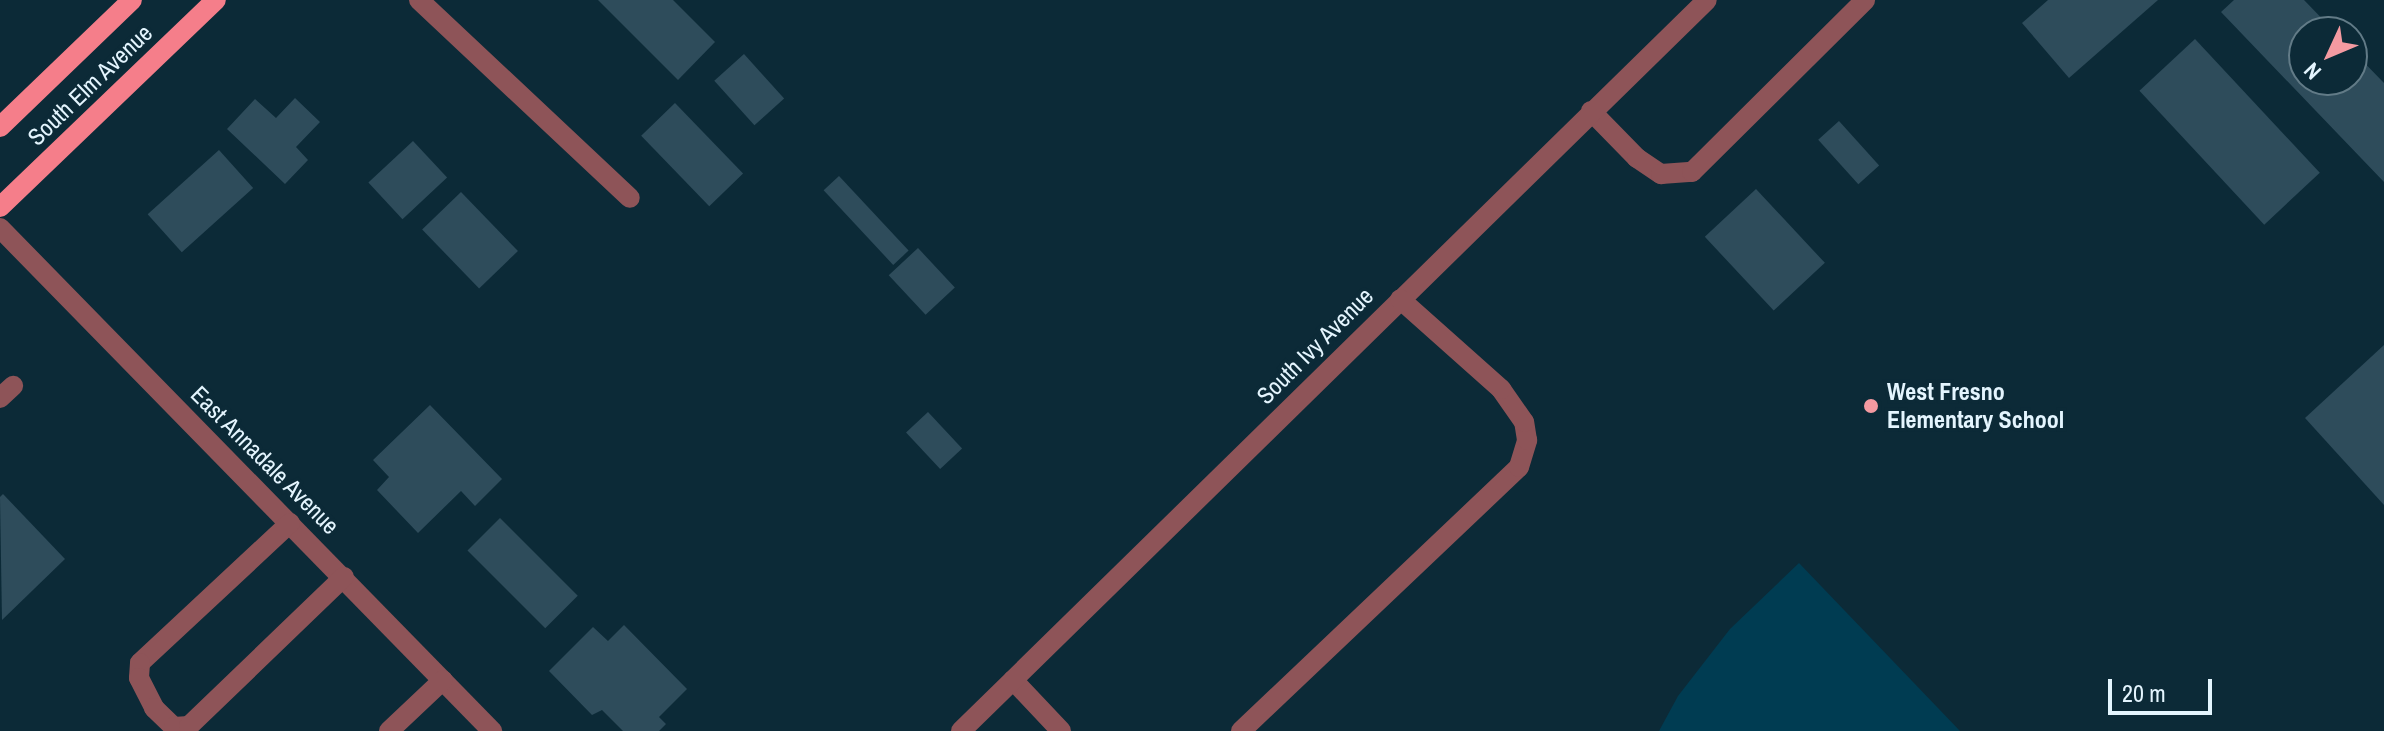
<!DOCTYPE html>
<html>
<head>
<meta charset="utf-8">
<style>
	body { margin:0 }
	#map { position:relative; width:2384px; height:731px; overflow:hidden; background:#0c2a37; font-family:"Archivo Narrow",sans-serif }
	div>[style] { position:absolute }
	.green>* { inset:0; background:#003c52 }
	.building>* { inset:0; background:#2e4c5b; transform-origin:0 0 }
	.minor>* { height:20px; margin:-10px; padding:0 10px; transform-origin:10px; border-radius:10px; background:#8e5458 }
	.major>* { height:20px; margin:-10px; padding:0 10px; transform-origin:10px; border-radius:10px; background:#f57e8a }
	.dots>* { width:22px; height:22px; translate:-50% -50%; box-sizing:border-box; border:4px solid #0c2a37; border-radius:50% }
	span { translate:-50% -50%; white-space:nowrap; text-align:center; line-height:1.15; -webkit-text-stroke:7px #0c2a37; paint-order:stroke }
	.street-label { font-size:24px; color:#e4f5fe }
	.poi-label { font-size:24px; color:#e4f5fe; font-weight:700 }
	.left { translate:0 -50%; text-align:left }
	.north { position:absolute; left:2288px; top:16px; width:80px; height:80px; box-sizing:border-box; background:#0c2a37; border:2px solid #627b87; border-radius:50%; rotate:226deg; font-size:22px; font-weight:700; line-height:32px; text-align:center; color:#e4f5fe }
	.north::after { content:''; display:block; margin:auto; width:28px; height:36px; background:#f49aa1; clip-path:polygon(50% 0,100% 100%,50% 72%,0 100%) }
	.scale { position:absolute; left:2108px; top:679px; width:104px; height:36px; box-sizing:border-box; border:4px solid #e4f5fe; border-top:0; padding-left:10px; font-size:24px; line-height:28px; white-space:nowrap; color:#e4f5fe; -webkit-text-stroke:6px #0c2a37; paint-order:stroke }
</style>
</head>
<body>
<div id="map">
	<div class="green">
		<i style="clip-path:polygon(1799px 563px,1960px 731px,1659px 731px,1678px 696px,1730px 629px)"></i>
	</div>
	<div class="building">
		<i style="clip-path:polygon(598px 0,673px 0,715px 42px,678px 80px)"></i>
		<i style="clip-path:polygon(2048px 0,2158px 0,2069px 78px,2022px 23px)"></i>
		<i style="clip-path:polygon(2234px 0,2304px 0,2335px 32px,2304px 32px,2304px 80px,2352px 80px,2352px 50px,2384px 83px,2384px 182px,2221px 12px)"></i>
		<i style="left:2195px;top:39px;width:183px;height:76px;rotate:47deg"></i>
		<i style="left:744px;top:54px;width:60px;height:40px;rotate:48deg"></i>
		<i style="clip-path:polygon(295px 98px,320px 122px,296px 147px,308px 160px,285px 184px,227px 129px,255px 99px,276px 118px)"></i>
		<i style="left:675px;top:103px;width:98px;height:47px;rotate:46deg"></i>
		<i style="left:1839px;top:121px;width:60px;height:28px;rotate:48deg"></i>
		<i style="left:413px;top:141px;width:50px;height:61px;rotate:47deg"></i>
		<i style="left:219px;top:150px;width:51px;height:96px;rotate:48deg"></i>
		<i style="left:839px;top:176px;width:102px;height:21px;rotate:47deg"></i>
		<i style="left:1756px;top:189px;width:101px;height:70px;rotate:47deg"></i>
		<i style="left:461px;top:192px;width:82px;height:54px;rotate:46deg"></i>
		<i style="left:918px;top:248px;width:54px;height:40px;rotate:47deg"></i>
		<i style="clip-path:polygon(2384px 345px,2384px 505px,2305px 418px)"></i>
		<i style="clip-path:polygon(430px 405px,502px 479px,475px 506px,461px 491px,418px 533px,377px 490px,389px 477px,373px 460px)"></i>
		<i style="left:928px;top:412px;width:50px;height:30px;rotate:47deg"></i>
		<i style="clip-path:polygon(3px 494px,65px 559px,2px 620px,0 497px)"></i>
		<i style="left:500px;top:518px;width:110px;height:46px;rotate:45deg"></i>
		<i style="clip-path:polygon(624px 625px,687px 689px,659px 717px,666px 724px,659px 731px,623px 731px,602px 710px,592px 715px,549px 671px,593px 627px,608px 641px)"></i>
	</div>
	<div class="minor">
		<i style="left:419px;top:0;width:289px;rotate:43.2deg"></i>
		<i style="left:1591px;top:111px;width:66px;rotate:45.6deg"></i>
		<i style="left:1637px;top:158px;width:29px;rotate:34deg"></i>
		<i style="left:1661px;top:174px;width:31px;rotate:-4deg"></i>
		<i style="left:1692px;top:172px;width:244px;rotate:-44.8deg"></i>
		<i style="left:0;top:228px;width:704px;rotate:45.63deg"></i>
		<i style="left:0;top:398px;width:18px;rotate:-43deg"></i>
		<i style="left:290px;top:523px;width:205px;rotate:137deg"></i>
		<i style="left:140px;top:663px;width:15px;rotate:94deg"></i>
		<i style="left:139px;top:678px;width:34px;rotate:63deg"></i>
		<i style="left:154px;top:708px;width:28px;rotate:44deg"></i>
		<i style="left:174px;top:727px;width:15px;rotate:-4deg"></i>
		<i style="left:189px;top:726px;width:215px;rotate:-43.9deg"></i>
		<i style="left:1013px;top:680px;width:70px;rotate:46.7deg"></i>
		<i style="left:389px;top:731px;width:74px;rotate:-43.4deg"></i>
		<i style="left:961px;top:731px;width:1044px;rotate:-44.42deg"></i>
		<i style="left:1241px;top:731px;width:383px;rotate:-43.5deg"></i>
		<i style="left:1519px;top:467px;width:28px;rotate:-73deg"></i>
		<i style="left:1527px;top:440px;width:18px;rotate:-99deg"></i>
		<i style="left:1524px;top:422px;width:40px;rotate:-124.9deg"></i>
		<i style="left:1501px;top:389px;width:135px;rotate:-138.3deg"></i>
	</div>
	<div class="major">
		<i style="left:0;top:127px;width:183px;rotate:-43.9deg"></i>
		<i style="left:0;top:207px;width:299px;rotate:-43.8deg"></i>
	</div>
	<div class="dots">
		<i style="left:1871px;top:406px;background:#f49aa1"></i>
	</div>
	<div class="street-label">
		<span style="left:90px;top:85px;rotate:-44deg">South Elm Avenue</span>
		<span style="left:1315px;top:346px;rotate:-45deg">South Ivy Avenue</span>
		<span style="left:265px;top:460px;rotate:45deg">East Annadale Avenue</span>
	</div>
	<div class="poi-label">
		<span class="left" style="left:1887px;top:406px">West Fresno<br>Elementary School</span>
	</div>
	<div class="north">N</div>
	<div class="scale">20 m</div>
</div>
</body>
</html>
